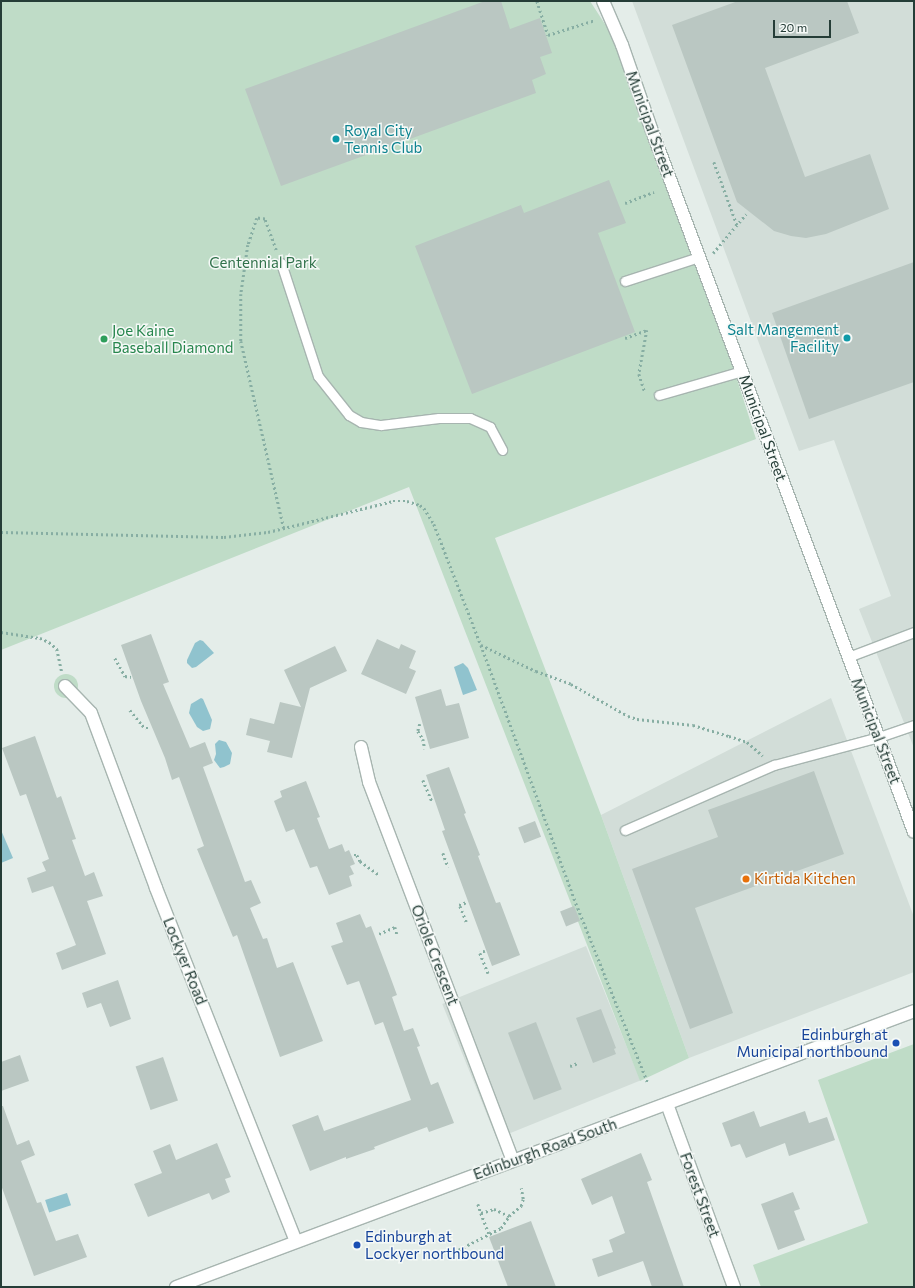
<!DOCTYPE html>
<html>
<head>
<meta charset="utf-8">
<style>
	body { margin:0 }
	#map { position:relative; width:915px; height:1288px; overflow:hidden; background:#e4ede9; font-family:Commissioner,sans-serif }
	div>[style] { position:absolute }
	.built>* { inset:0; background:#d2ddd8; transform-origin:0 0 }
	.green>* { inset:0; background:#bfdcc7 }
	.round { border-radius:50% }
	.water>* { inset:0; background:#90c3ce; transform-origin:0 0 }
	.building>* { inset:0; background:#bac7c2; transform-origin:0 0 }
	.path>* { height:2.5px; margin-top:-1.25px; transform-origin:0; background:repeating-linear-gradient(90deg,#87aea3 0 2px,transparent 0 5px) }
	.roads { filter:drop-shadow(1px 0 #a7b5b0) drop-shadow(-1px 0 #a7b5b0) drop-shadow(0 1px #a7b5b0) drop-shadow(0 -1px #a7b5b0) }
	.lane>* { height:9px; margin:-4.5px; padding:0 4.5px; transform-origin:4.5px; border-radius:4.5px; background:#fff }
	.street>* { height:12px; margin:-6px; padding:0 6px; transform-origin:6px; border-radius:6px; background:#fff }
	.secondary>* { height:12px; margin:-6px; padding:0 6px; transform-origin:6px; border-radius:6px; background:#fff }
	.dots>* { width:11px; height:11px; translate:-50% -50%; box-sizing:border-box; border:2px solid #f5f9f7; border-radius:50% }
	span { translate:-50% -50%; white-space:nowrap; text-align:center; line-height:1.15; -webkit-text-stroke:3px #f5f9f7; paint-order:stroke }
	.street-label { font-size:15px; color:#253d37 }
	.culture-label { font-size:15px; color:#0d838f }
	.left { translate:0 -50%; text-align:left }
	.right { translate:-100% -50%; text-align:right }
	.park-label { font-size:15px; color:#31724b }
	.leisure-label { font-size:15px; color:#27864d }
	.food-label { font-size:15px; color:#c56008 }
	.transit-label { font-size:15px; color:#164399 }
	.frame { position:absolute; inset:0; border:2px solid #253d37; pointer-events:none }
	.scale { position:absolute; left:773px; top:20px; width:58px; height:18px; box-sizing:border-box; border:2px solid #253d37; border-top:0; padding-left:5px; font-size:12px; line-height:14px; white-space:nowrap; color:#253d37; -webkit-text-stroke:3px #f5f9f7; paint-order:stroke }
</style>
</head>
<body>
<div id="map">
	<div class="built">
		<i style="clip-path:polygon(632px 1px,914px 1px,914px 748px,859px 609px,891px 596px,834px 440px,799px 451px)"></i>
		<i style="clip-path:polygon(831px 698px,914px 917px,914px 972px,689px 1058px,601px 815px)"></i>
		<i style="left:586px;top:946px;width:145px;height:155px;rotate:68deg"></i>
	</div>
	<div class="green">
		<i style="clip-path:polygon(1px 1px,590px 1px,643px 83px,756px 439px,495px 538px,601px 815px,689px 1058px,640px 1081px,409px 487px,1px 650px)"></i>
		<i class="round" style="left:54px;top:674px;width:24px;height:24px"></i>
		<i style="clip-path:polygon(914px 1044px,914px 1287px,761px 1287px,753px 1265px,868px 1223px,818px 1080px)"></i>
	</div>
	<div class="water">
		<i style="clip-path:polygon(200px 640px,203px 641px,214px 653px,196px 667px,192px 668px,187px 663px,187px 660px,195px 643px)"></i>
		<i style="clip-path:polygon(463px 663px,468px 668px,477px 690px,463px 695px,454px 667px)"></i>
		<i style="clip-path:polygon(201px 698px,203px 699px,212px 720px,210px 729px,203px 731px,197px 727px,189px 713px,191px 704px)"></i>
		<i style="clip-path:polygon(219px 740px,226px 742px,232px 753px,230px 764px,224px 767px,220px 768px,214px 760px,216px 754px,215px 744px)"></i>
		<i style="clip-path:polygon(1px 830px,13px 858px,1px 863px)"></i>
		<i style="left:67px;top:1193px;width:13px;height:23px;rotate:72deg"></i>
	</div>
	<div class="building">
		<i style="clip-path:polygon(485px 1px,501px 1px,510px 29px,540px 18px,552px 53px,540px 57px,546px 74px,532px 80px,536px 93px,281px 186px,245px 89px)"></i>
		<i style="clip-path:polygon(738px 1px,847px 1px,859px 33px,765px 68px,805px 177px,870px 154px,889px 209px,826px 234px,806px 238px,791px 236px,774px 231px,737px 202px,672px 25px)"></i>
		<i style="clip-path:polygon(609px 180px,626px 223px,598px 233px,635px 332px,472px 394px,415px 246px,521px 205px,524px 213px)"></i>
		<i style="clip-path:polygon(914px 262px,914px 382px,809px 419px,772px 313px)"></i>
		<i style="clip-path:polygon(151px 634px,169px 682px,163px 684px,190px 748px,205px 742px,213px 763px,203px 767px,245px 882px,251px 880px,261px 903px,250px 908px,263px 939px,267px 938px,277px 968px,293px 962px,323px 1041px,280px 1057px,237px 935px,233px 937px,197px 849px,204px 846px,179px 777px,172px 780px,165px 758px,141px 701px,121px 645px)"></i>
		<i style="clip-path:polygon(377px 639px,399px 649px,401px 644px,416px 651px,409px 668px,416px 671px,406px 694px,361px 674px)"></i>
		<i style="clip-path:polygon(335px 646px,347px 671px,310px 688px,292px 758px,267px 752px,270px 741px,246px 735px,250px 718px,274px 724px,280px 702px,301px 707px,284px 670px)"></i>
		<i style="clip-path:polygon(441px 689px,446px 706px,459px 703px,469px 738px,430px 749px,415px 697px)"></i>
		<i style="clip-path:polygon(35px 736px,57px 798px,61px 796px,76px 839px,72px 840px,85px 876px,94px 872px,103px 896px,87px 901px,106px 954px,62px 970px,56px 953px,76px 945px,53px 886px,32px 893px,27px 878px,46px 871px,42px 862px,49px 859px,26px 794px,20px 796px,2px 748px)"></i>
		<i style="clip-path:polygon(449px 767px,466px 813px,464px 814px,480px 855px,478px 856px,496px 903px,500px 902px,520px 955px,492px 966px,442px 831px,445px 830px,426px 775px)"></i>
		<i style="clip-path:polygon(814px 771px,844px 854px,695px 908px,733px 1013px,690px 1029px,632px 869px,718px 837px,708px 810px)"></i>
		<i style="clip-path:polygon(306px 781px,320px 817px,317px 818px,329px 849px,342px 844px,345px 852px,349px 850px,355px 864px,350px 866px,354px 874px,349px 876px,352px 886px,329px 895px,317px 866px,310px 868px,294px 829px,286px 832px,274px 801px,282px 797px,280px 791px)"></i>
		<i style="left:535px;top:821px;width:17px;height:18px;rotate:69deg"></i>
		<i style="left:574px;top:906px;width:16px;height:15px;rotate:68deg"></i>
		<i style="clip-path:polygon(360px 914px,366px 928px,371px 926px,387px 968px,397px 995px,392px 997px,404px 1031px,413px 1028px,420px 1046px,417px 1047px,431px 1085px,438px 1082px,454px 1123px,429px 1132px,427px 1127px,374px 1147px,375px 1149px,346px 1159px,346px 1157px,310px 1171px,292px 1125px,318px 1115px,324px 1131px,411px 1100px,383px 1022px,375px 1025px,359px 981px,347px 985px,331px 946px,343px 942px,336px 923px)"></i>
		<i style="clip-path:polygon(118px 980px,131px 1019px,110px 1027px,101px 1003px,87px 1008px,82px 993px)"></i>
		<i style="clip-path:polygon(601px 1009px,616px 1048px,614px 1049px,616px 1054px,593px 1063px,576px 1018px)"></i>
		<i style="left:536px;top:1022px;width:72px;height:30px;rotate:69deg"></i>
		<i style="clip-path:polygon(20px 1055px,29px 1081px,1px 1091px,1px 1062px)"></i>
		<i style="left:163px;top:1057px;width:46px;height:29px;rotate:71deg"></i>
		<i style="clip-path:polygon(1px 1106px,3px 1106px,17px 1145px,29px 1140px,35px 1155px,21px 1161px,37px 1203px,41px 1202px,56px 1241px,78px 1234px,87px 1257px,34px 1276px,1px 1185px)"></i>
		<i style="clip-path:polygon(754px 1111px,760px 1127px,805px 1111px,809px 1123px,827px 1117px,835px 1140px,789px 1156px,785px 1143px,746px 1158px,740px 1144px,731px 1147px,722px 1123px)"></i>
		<i style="clip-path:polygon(217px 1143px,231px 1177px,225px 1179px,230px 1192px,212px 1200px,209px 1193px,148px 1217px,134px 1184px,162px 1173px,153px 1151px,170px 1144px,176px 1160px)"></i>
		<i style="clip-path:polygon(641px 1153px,652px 1180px,647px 1182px,684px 1287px,652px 1287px,643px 1261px,598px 1277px,592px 1259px,613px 1252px,609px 1240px,625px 1233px,612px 1196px,592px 1205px,581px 1179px)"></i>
		<i style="clip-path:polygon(793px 1192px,800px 1209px,794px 1211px,805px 1240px,778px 1250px,761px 1204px)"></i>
		<i style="clip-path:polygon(531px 1221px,556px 1287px,508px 1287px,489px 1237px)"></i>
	</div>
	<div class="path">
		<i style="left:537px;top:1px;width:36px;rotate:72deg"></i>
		<i style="left:548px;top:35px;width:49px;rotate:-17.7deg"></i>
		<i style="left:714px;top:162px;width:67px;rotate:69.9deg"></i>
		<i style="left:625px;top:203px;width:31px;rotate:-21deg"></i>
		<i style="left:276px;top:250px;width:33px;rotate:-110deg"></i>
		<i style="left:265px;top:219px;width:8px;rotate:-173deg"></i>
		<i style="left:257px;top:218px;width:28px;rotate:108deg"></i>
		<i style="left:248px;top:245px;width:49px;rotate:98.1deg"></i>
		<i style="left:241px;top:294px;width:47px;rotate:90deg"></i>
		<i style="left:241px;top:341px;width:192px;rotate:77.1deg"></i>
		<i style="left:713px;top:253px;width:51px;rotate:-49.8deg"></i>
		<i style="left:625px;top:338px;width:23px;rotate:-20deg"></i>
		<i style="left:647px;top:330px;width:45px;rotate:100.3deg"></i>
		<i style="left:639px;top:374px;width:19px;rotate:72deg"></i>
		<i style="left:1px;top:532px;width:223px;rotate:1.3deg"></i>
		<i style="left:224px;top:537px;width:44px;rotate:-6.5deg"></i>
		<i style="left:268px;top:532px;width:129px;rotate:-13.9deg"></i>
		<i style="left:393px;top:501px;width:14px"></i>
		<i style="left:407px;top:501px;width:14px;rotate:17deg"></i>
		<i style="left:420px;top:505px;width:5px;rotate:37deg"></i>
		<i style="left:424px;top:508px;width:19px;rotate:58deg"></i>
		<i style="left:434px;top:524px;width:130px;rotate:68.8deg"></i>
		<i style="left:481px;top:645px;width:280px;rotate:69.8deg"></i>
		<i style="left:578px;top:908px;width:188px;rotate:68.2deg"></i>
		<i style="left:1px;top:632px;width:39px;rotate:9deg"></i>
		<i style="left:40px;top:638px;width:10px;rotate:24deg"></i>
		<i style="left:49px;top:642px;width:11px;rotate:41deg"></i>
		<i style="left:57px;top:649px;width:24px;rotate:78deg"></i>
		<i style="left:481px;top:645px;width:61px;rotate:25.3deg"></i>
		<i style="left:536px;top:671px;width:37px;rotate:20deg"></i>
		<i style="left:571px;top:684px;width:65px;rotate:29.3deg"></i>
		<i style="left:628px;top:716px;width:9px;rotate:18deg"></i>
		<i style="left:637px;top:719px;width:56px;rotate:6.1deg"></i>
		<i style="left:693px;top:725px;width:38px;rotate:17deg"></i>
		<i style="left:729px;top:736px;width:19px;rotate:18deg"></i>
		<i style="left:747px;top:742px;width:21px;rotate:41deg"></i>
		<i style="left:115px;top:658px;width:21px;rotate:61deg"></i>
		<i style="left:125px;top:676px;width:6px;rotate:9deg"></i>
		<i style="left:130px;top:710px;width:19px;rotate:51deg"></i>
		<i style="left:142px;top:725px;width:5px;rotate:37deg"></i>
		<i style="left:146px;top:728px;width:4px"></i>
		<i style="left:420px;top:724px;width:7px;rotate:106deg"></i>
		<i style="left:418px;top:731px;width:9px;rotate:58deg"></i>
		<i style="left:423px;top:739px;width:10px;rotate:79deg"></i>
		<i style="left:423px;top:780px;width:23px;rotate:67deg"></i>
		<i style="left:443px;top:853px;width:15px;rotate:70deg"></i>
		<i style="left:354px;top:855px;width:3px"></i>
		<i style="left:357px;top:855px;width:7px;rotate:63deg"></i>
		<i style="left:360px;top:861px;width:24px;rotate:36deg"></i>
		<i style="left:466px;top:922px;width:18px;rotate:-112deg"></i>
		<i style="left:459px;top:905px;width:9px;rotate:-21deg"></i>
		<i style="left:379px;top:934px;width:17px;rotate:-24deg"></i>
		<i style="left:395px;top:927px;width:7px;rotate:74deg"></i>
		<i style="left:485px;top:951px;width:5px;rotate:158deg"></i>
		<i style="left:480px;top:953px;width:22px;rotate:68deg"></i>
		<i style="left:896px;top:1043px;width:4px;rotate:56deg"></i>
		<i style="left:876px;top:1051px;width:3px;rotate:72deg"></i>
		<i style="left:570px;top:1066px;width:9px;rotate:-21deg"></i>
		<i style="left:478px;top:1204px;width:9px;rotate:72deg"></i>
		<i style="left:481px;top:1213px;width:14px;rotate:-17deg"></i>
		<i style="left:494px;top:1209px;width:17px;rotate:25deg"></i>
		<i style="left:481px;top:1213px;width:22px;rotate:69deg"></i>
		<i style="left:454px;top:1252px;width:53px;rotate:-27.1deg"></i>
		<i style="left:501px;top:1228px;width:14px;rotate:-56deg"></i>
		<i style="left:509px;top:1216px;width:16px;rotate:-40deg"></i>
		<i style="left:521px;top:1206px;width:7px;rotate:-74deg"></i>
		<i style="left:523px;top:1199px;width:11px;rotate:-100deg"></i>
	</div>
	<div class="roads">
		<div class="lane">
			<i style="left:281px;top:263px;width:119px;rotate:71.9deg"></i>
			<i style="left:318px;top:376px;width:50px;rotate:51.5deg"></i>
			<i style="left:349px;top:415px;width:14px;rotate:30deg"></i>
			<i style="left:361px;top:422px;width:20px;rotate:9deg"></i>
			<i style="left:381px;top:425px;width:58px;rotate:-6.9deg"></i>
			<i style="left:439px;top:418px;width:31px"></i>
			<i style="left:470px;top:418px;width:22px;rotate:24deg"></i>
			<i style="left:490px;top:427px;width:26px;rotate:62deg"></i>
			<i style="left:625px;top:281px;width:78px;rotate:-18deg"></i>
			<i style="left:659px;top:395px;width:86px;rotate:-16.1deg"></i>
			<i style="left:848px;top:657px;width:71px;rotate:-20.7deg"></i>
			<i style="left:625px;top:830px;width:163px;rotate:-23.6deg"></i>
			<i style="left:774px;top:765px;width:109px;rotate:-14.9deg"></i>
			<i style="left:879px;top:737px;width:37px;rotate:-19deg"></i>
		</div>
		<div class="street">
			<i style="left:603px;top:1px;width:48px;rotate:66.6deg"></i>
			<i style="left:622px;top:45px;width:91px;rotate:70.8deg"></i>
			<i style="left:652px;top:131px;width:748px;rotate:69.51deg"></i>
			<i style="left:65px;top:686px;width:37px;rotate:46deg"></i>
			<i style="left:91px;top:713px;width:187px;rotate:69.6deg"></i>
			<i style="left:156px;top:888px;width:380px;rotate:68.4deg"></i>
			<i style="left:361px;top:747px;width:36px;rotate:77deg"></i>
			<i style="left:369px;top:782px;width:405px;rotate:69.2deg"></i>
			<i style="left:667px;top:1104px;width:195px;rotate:69.9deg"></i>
		</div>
		<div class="secondary">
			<i style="left:176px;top:1287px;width:788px;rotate:-20.5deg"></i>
		</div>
	</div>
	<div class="dots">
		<i style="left:336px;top:139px;background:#0f9aa8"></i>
		<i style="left:847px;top:338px;background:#0f9aa8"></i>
		<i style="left:104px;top:339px;background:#2e9e5b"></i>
		<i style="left:746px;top:879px;background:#e8710a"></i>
		<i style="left:896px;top:1043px;background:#1a4fb4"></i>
		<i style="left:357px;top:1245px;background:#1a4fb4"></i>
	</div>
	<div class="street-label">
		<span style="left:650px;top:124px;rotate:70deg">Municipal Street</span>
		<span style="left:763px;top:428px;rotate:70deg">Municipal Street</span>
		<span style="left:876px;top:731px;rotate:69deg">Municipal Street</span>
		<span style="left:435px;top:955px;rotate:69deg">Oriole Crescent</span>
		<span style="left:185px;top:961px;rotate:68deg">Lockyer Road</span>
		<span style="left:545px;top:1149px;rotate:-20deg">Edinburgh Road South</span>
		<span style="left:700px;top:1195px;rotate:70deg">Forest Street</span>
	</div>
	<div class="culture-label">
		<span class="left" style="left:344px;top:139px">Royal City<br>Tennis Club</span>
		<span class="right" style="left:839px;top:338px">Salt Mangement<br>Facility</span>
	</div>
	<div class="park-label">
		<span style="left:263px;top:263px">Centennial Park</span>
	</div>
	<div class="leisure-label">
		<span class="left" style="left:112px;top:339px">Joe Kaine<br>Baseball Diamond</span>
	</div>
	<div class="food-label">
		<span class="left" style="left:754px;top:879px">Kirtida Kitchen</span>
	</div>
	<div class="transit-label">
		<span class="right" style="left:888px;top:1043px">Edinburgh at<br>Municipal northbound</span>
		<span class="left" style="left:365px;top:1245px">Edinburgh at<br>Lockyer northbound</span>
	</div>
	<div class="frame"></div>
	<div class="scale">20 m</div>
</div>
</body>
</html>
